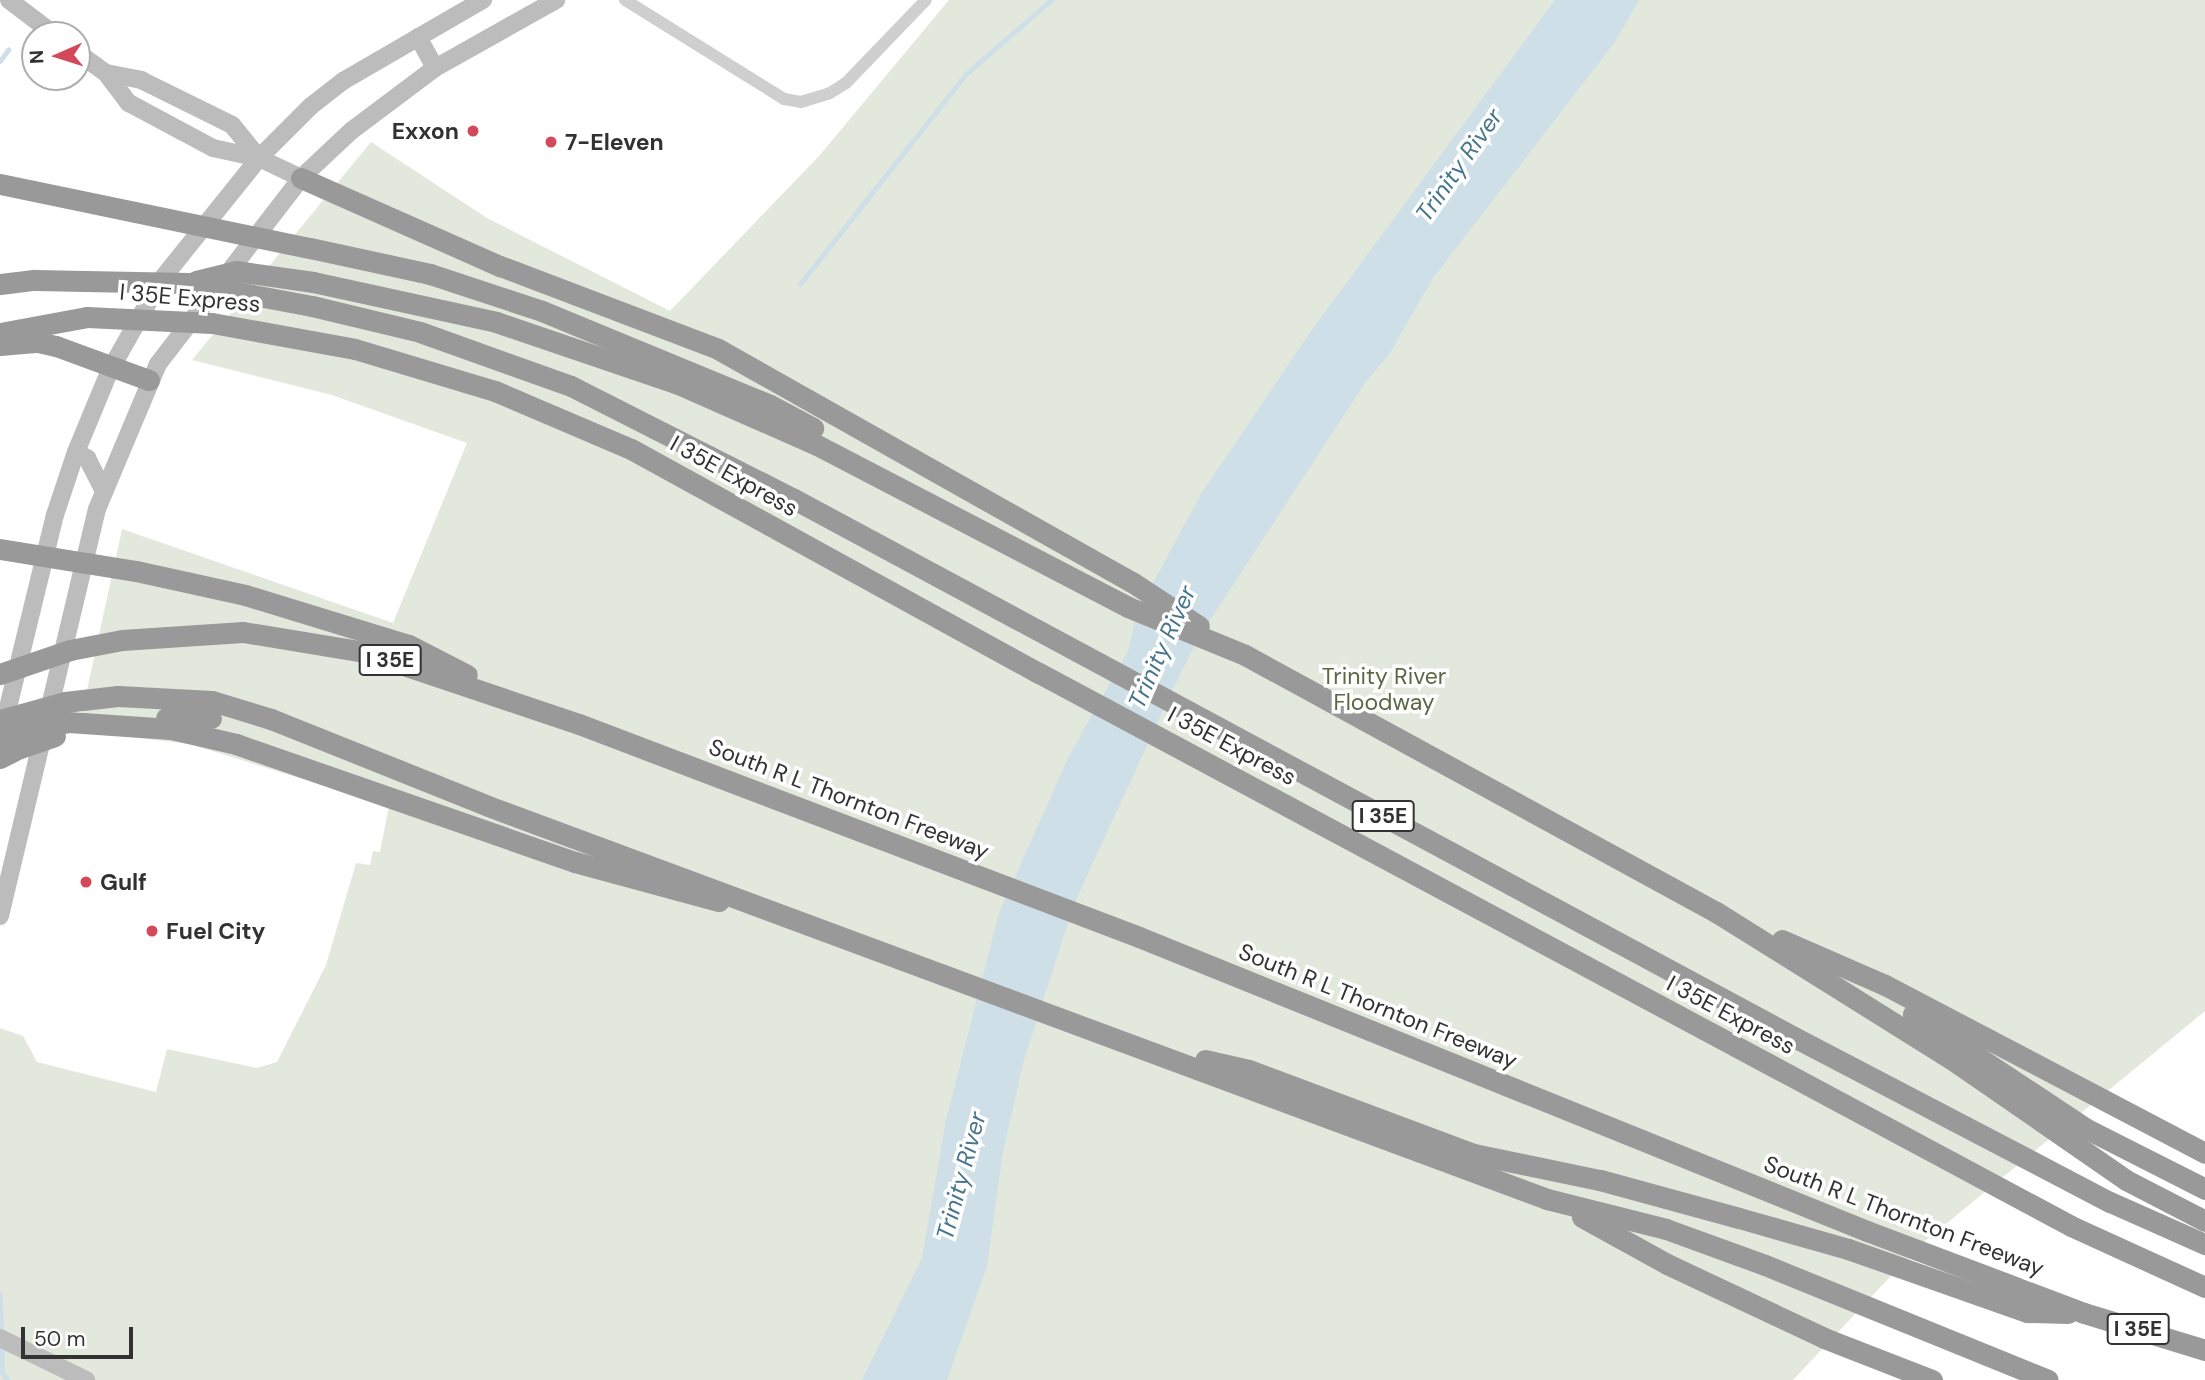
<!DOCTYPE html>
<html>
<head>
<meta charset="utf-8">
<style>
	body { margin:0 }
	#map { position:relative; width:2205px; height:1380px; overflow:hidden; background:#fff; font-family:"DM Sans",sans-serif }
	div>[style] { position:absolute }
	.green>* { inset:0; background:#e2e8dc }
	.water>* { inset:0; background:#cedfe8 }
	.stream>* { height:4.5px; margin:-2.25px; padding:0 2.25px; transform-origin:2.25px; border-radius:2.25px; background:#cedfe8 }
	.minor>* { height:12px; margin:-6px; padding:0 6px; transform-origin:6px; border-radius:6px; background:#cfcfcf }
	.secondary>* { height:18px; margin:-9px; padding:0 9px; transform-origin:9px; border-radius:9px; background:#bcbcbc }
	.motorway>* { height:21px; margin:-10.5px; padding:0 10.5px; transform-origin:10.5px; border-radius:10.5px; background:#999 }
	.motorway-bridge>* { height:21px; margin:-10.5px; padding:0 10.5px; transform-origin:10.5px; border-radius:10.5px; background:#999 }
	.dots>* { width:19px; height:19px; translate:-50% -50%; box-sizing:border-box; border:4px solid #fff; border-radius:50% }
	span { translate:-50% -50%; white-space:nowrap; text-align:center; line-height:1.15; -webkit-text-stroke:7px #fff; paint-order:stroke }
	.shield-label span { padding:2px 5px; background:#fff; border:2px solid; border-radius:5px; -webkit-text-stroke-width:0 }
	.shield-label { font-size:21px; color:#323232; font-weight:700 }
	.poi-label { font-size:23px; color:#323232; font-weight:700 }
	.right { translate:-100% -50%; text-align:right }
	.left { translate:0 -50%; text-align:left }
	.street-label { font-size:23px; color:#323232 }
	.park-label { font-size:23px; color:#576a43 }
	.water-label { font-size:24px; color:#47758d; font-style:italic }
	.north { position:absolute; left:21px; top:21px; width:70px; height:70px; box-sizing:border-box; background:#fff; border:2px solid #adadad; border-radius:50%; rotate:267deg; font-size:19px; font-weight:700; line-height:28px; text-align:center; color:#323232 }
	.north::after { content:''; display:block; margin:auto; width:24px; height:32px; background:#d44959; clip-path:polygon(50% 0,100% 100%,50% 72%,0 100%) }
	.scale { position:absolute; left:21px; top:1327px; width:112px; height:32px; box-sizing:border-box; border:4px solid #323232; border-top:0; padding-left:9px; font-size:21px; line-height:24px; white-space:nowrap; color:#323232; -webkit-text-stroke:5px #fff; paint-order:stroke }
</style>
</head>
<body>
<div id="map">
	<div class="green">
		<i style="clip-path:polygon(949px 0,2205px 0,2205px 1011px,1919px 1246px,1793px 1380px,0 1380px,0 1028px,23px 1036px,37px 1062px,156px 1092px,167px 1049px,257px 1068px,277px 1062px,326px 965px,356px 863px,370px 865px,373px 851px,380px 852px,389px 806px,190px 744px,78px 731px,122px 529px,393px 623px,467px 443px,332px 395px,192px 360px,371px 142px,487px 218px,670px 311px,820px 155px)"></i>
	</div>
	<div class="water">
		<i style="clip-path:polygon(1555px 0,1639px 0,1615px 42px,1433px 278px,1390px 353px,1365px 383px,1199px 637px,1179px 676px,1074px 904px,1024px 1060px,1003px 1151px,987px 1266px,947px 1380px,862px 1380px,922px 1258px,946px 1120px,999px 913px,1069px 756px,1128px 651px,1137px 613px,1201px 494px,1311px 331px)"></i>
	</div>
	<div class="stream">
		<i style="left:0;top:61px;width:14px;rotate:-54deg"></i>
		<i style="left:800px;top:284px;width:268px;rotate:-51.7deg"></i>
		<i style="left:966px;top:74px;width:113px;rotate:-41deg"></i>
		<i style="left:0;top:1294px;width:41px;rotate:87.2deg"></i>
		<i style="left:2px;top:1343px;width:29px;rotate:90deg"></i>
		<i style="left:2px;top:1372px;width:10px;rotate:53deg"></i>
	</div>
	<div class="minor">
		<i style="left:625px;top:0;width:187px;rotate:31.9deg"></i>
		<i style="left:784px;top:99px;width:17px;rotate:10deg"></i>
		<i style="left:801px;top:102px;width:30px;rotate:-17deg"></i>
		<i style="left:830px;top:93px;width:19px;rotate:-32deg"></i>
		<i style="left:846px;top:83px;width:115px;rotate:-46.1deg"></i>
	</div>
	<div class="secondary">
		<i style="left:9px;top:0;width:58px;rotate:37.3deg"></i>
		<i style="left:418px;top:37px;width:35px;rotate:61deg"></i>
		<i style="left:77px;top:52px;width:36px;rotate:36deg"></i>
		<i style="left:106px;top:73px;width:38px;rotate:53deg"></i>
		<i style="left:129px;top:103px;width:95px;rotate:28.2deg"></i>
		<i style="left:213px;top:148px;width:47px;rotate:12.3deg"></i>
		<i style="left:259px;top:158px;width:47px;rotate:25.5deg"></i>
		<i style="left:106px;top:73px;width:36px;rotate:11deg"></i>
		<i style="left:141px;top:80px;width:102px;rotate:26.3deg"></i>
		<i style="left:232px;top:125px;width:43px;rotate:50.7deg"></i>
		<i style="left:76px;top:452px;width:13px;rotate:29deg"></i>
		<i style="left:87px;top:458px;width:37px;rotate:63deg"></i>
		<i style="left:3px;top:728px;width:219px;rotate:-76.3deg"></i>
		<i style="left:55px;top:515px;width:66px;rotate:-71.6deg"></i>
		<i style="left:76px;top:452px;width:89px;rotate:-67.5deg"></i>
		<i style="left:110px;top:370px;width:103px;rotate:-60.5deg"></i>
		<i style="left:161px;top:280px;width:156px;rotate:-51.2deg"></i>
		<i style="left:259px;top:158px;width:74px;rotate:-45deg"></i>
		<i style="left:311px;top:106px;width:41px;rotate:-38deg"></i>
		<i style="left:343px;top:81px;width:162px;rotate:-30.1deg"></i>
		<i style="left:0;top:916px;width:418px;rotate:-76.6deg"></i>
		<i style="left:97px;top:509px;width:157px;rotate:-67.2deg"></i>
		<i style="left:158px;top:364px;width:235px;rotate:-52.4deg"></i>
		<i style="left:301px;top:178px;width:69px;rotate:-43.2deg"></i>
		<i style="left:351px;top:131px;width:105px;rotate:-36.9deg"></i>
		<i style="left:435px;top:68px;width:139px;rotate:-29.3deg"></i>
		<i style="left:0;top:1338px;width:96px;rotate:26deg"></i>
	</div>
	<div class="motorway">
		<i style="left:301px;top:178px;width:218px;rotate:23.9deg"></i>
		<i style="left:500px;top:266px;width:233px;rotate:20.8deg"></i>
		<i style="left:718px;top:349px;width:475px;rotate:29.4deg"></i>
		<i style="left:1132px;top:582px;width:80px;rotate:33.3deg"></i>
		<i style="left:310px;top:248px;width:123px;rotate:12.2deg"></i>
		<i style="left:430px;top:274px;width:118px;rotate:18.3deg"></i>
		<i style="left:542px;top:311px;width:247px;rotate:22.4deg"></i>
		<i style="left:770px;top:405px;width:49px;rotate:28.1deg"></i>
		<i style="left:313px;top:282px;width:187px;rotate:12.3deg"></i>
		<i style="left:496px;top:322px;width:192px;rotate:18.8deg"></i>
		<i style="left:678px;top:384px;width:152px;rotate:23.7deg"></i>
		<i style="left:817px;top:445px;width:351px;rotate:27.5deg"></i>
		<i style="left:1128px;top:607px;width:126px;rotate:22.3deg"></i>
		<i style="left:1245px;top:655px;width:537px;rotate:28.62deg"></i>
		<i style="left:1716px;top:912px;width:276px;rotate:32deg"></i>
		<i style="left:1950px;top:1058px;width:214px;rotate:34.7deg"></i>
		<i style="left:2126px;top:1180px;width:89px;rotate:27.4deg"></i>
		<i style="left:312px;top:306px;width:111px;rotate:13.5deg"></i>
		<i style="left:420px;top:332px;width:160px;rotate:19.7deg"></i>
		<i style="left:571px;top:386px;width:250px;rotate:26.9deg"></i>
		<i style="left:794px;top:499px;width:1136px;rotate:28.28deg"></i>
		<i style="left:1794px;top:1037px;width:356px;rotate:27.6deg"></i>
		<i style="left:2110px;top:1202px;width:104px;rotate:23.9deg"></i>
		<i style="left:0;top:345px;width:38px;rotate:-5deg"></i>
		<i style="left:38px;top:342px;width:18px;rotate:13deg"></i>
		<i style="left:56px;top:346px;width:99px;rotate:20.1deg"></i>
		<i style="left:245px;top:595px;width:171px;rotate:17deg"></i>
		<i style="left:409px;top:645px;width:65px;rotate:27.3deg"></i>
		<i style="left:243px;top:632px;width:124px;rotate:9.3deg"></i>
		<i style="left:365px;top:652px;width:226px;rotate:18.6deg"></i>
		<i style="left:579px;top:724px;width:599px;rotate:20.82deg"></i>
		<i style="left:1139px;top:937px;width:785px;rotate:21.99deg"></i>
		<i style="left:1867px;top:1231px;width:232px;rotate:20.7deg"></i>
		<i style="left:2084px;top:1313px;width:127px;rotate:17deg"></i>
		<i style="left:1039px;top:673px;width:1171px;rotate:28.18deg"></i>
		<i style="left:2071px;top:1226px;width:147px;rotate:24.5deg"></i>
		<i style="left:212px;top:701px;width:62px;rotate:17deg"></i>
		<i style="left:271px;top:719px;width:234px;rotate:21.8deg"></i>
		<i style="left:488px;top:806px;width:1130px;rotate:20.36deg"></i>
		<i style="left:1547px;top:1199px;width:123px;rotate:14.1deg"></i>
		<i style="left:1666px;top:1229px;width:105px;rotate:20deg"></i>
		<i style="left:1765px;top:1265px;width:305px;rotate:22.1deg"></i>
		<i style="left:236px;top:744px;width:359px;rotate:19.2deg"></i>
		<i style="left:575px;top:862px;width:149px;rotate:15.2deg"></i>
		<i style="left:0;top:758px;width:22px;rotate:-27deg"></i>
		<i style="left:1782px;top:940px;width:112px;rotate:23.6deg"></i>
		<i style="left:1885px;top:985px;width:361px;rotate:27.7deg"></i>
		<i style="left:1913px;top:1014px;width:206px;rotate:33.5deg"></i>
		<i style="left:2085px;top:1128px;width:135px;rotate:26.9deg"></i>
		<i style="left:1205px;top:1060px;width:45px;rotate:12.8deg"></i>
		<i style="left:1249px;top:1070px;width:240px;rotate:20.5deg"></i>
		<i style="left:1474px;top:1154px;width:129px;rotate:11.7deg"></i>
		<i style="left:1600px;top:1180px;width:144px;rotate:15.3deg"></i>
		<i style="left:1739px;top:1218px;width:113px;rotate:15.9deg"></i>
		<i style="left:1848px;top:1249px;width:190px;rotate:19.4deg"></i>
		<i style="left:2027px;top:1312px;width:41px;rotate:1.4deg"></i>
		<i style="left:1582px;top:1217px;width:97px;rotate:28.9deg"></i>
		<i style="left:1667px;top:1264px;width:174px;rotate:25.2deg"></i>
		<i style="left:1824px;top:1338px;width:116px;rotate:21.3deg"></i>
	</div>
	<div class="motorway-bridge">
		<i style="left:0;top:184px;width:317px;rotate:11.7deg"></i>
		<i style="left:196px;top:281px;width:41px;rotate:-14deg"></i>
		<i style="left:236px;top:271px;width:78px;rotate:8.1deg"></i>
		<i style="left:0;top:284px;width:34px;rotate:-7deg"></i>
		<i style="left:34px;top:280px;width:154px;rotate:1.1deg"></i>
		<i style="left:188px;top:283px;width:126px;rotate:10.5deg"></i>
		<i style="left:0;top:333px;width:88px;rotate:-10.4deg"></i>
		<i style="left:87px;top:317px;width:125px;rotate:2.7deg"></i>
		<i style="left:212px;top:323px;width:145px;rotate:10.3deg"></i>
		<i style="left:355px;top:349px;width:146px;rotate:16.7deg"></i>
		<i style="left:495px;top:391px;width:148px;rotate:23.1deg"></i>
		<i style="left:631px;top:449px;width:465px;rotate:28.8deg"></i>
		<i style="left:0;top:549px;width:138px;rotate:9.2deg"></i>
		<i style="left:136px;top:571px;width:112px;rotate:12.4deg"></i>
		<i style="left:0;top:674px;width:74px;rotate:-18.9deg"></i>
		<i style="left:70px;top:650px;width:53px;rotate:-10.9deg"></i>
		<i style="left:122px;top:640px;width:121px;rotate:-3.8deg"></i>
		<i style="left:166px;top:718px;width:45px"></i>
		<i style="left:0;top:720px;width:67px;rotate:-15.5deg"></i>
		<i style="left:65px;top:702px;width:53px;rotate:-6.5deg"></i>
		<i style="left:118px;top:696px;width:94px;rotate:3deg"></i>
		<i style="left:0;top:737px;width:70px;rotate:-12.4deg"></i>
		<i style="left:68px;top:722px;width:103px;rotate:3.9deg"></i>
		<i style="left:171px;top:729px;width:67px;rotate:13deg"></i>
		<i style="left:20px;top:748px;width:37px;rotate:-19deg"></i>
	</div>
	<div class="dots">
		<i style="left:473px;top:131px;background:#d44959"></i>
		<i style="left:551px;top:142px;background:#d44959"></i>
		<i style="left:86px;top:882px;background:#d44959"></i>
		<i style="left:152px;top:931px;background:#d44959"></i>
	</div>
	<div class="shield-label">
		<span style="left:390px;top:660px">I 35E</span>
		<span style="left:1383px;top:816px">I 35E</span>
		<span style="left:2138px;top:1329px">I 35E</span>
	</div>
	<div class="poi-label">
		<span class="right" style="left:459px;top:131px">Exxon</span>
		<span class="left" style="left:565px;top:142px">7-Eleven</span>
		<span class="left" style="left:100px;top:882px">Gulf</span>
		<span class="left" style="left:166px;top:931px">Fuel City</span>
	</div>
	<div class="street-label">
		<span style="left:190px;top:298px;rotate:5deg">I 35E Express</span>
		<span style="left:734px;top:476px;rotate:29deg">I 35E Express</span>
		<span style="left:1232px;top:746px;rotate:28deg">I 35E Express</span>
		<span style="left:849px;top:799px;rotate:21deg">South R L Thornton Freeway</span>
		<span style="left:1378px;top:1006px;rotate:22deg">South R L Thornton Freeway</span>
		<span style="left:1731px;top:1015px;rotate:28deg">I 35E Express</span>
		<span style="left:1904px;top:1216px;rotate:21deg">South R L Thornton Freeway</span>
	</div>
	<div class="park-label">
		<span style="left:1384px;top:689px">Trinity River<br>Floodway</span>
	</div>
	<div class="water-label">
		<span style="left:1459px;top:165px;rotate:-55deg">Trinity River</span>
		<span style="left:1162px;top:647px;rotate:-66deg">Trinity River</span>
		<span style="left:961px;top:1176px;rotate:-75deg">Trinity River</span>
	</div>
	<div class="north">N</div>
	<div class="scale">50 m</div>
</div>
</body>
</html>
